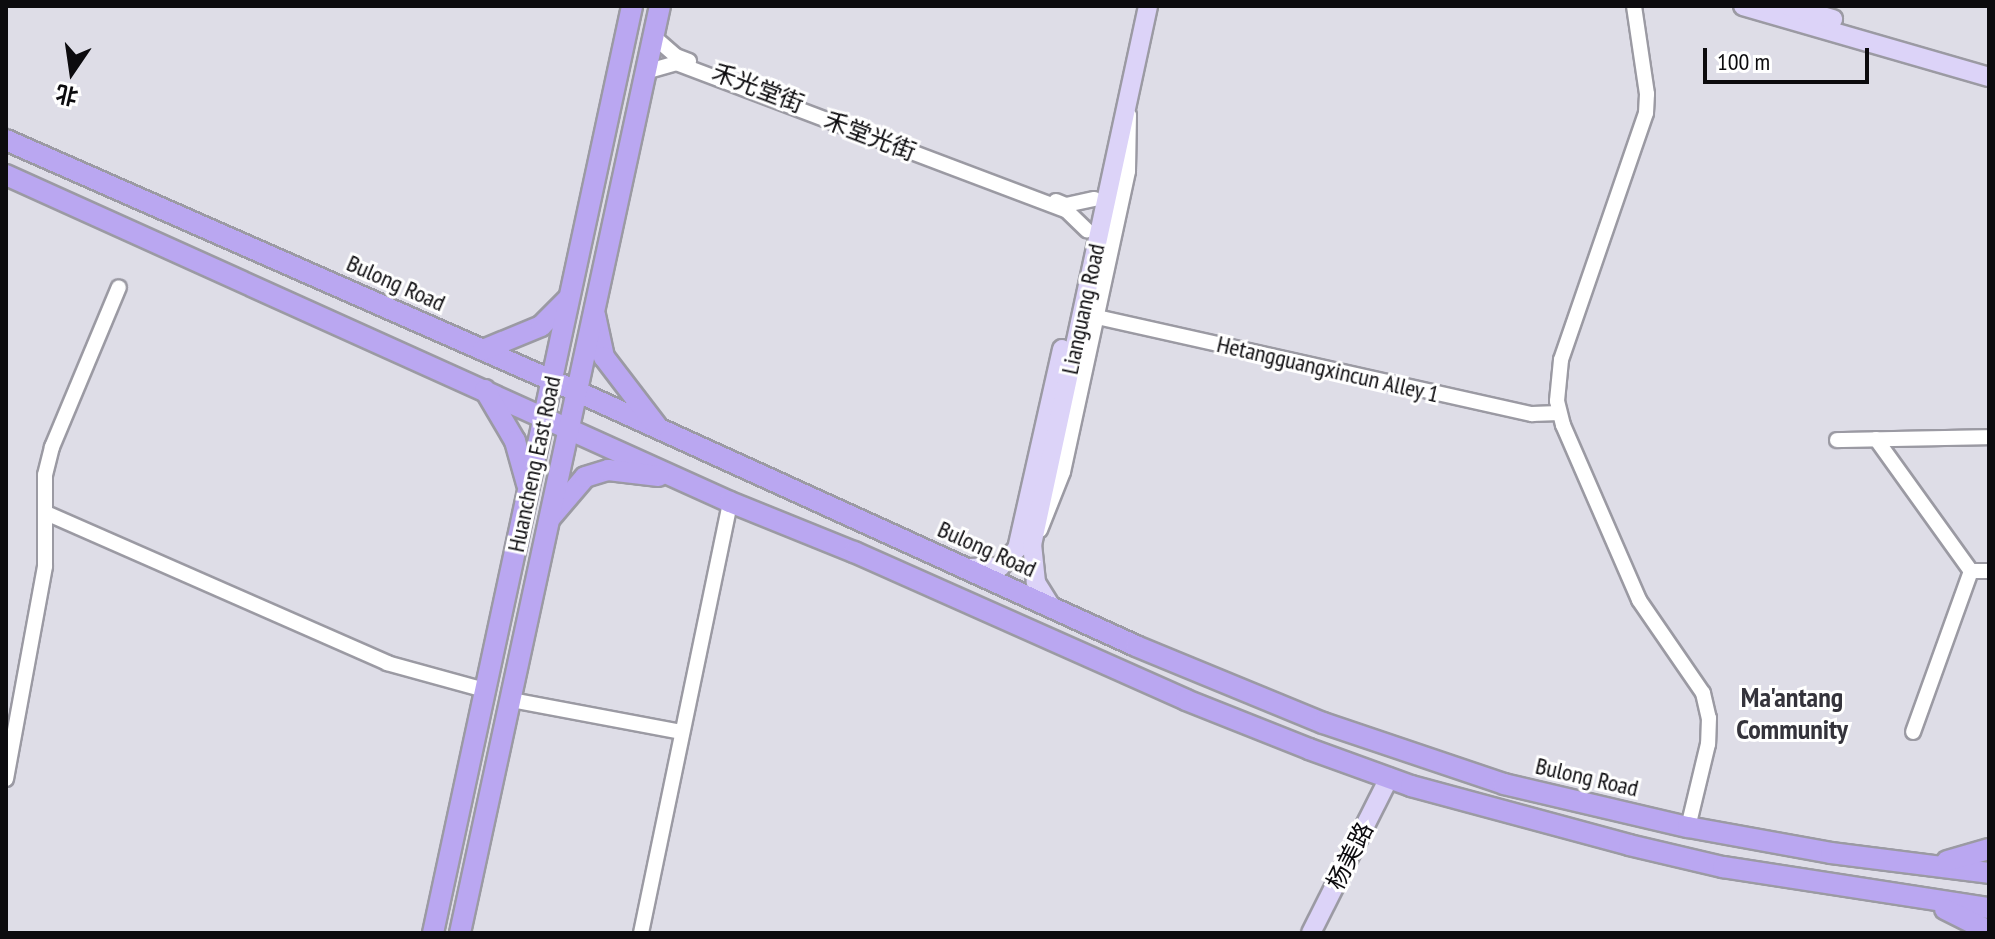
<!DOCTYPE html>
<html>
<head>
<meta charset="utf-8">
<style>
	body { margin:0 }
	#map { position:relative; width:1995px; height:939px; overflow:hidden; background:#dedde7; font-family:"PT Sans Narrow","Noto Sans SC",sans-serif }
	div>[style] { position:absolute }
	.roads { filter:drop-shadow(2px 0 #9b9aa3) drop-shadow(-2px 0 #9b9aa3) drop-shadow(0 2px #9b9aa3) drop-shadow(0 -2px #9b9aa3) }
	.street>* { height:14px; margin:-7px; padding:0 7px; transform-origin:7px; border-radius:7px; background:#fff }
	.secondary>* { height:18px; margin:-9px; padding:0 9px; transform-origin:9px; border-radius:9px; background:#dcd3f8 }
	.primary>* { height:20px; margin:-10px; padding:0 10px; transform-origin:10px; border-radius:10px; background:#baa7f1 }
	span { translate:-50% -50%; white-space:nowrap; text-align:center; line-height:1.15; -webkit-text-stroke:6px #fff; paint-order:stroke }
	.street-label { font-size:24px; color:#0c0b0e }
	.quarter-label { font-size:28px; color:#34333b; font-weight:700 }
	.frame { position:absolute; inset:0; border:8px solid #0c0b0e; pointer-events:none }
	.north { position:absolute; left:32px; top:32px; width:80px; height:80px; -webkit-text-stroke:6px #fff; paint-order:stroke; rotate:193deg; font-size:22px; font-weight:700; line-height:32px; text-align:center; color:#0c0b0e }
	.north::after { content:''; display:block; margin:auto; width:28px; height:36px; background:#0c0b0e; clip-path:polygon(50% 0,100% 100%,50% 72%,0 100%) }
	.scale { position:absolute; left:1703px; top:48px; width:166px; height:36px; box-sizing:border-box; border:4px solid #0c0b0e; border-top:0; padding-left:10px; font-size:24px; line-height:28px; white-space:nowrap; color:#0c0b0e; -webkit-text-stroke:6px #fff; paint-order:stroke }
</style>
</head>
<body>
<div id="map">
	<div class="roads">
		<div class="street">
			<i style="left:1634px;top:6px;width:89px;rotate:81.6deg"></i>
			<i style="left:1647px;top:94px;width:19px;rotate:93deg"></i>
			<i style="left:1646px;top:113px;width:261px;rotate:109deg"></i>
			<i style="left:1561px;top:360px;width:41px;rotate:95.6deg"></i>
			<i style="left:1557px;top:401px;width:25px;rotate:76deg"></i>
			<i style="left:1563px;top:425px;width:191px;rotate:66.5deg"></i>
			<i style="left:1639px;top:600px;width:113px;rotate:55.5deg"></i>
			<i style="left:1703px;top:693px;width:26px;rotate:77deg"></i>
			<i style="left:1709px;top:718px;width:26px;rotate:92deg"></i>
			<i style="left:1708px;top:744px;width:85px;rotate:103.5deg"></i>
			<i style="left:653px;top:36px;width:30px;rotate:41deg"></i>
			<i style="left:676px;top:56px;width:14px;rotate:21deg"></i>
			<i style="left:645px;top:72px;width:32px;rotate:-16deg"></i>
			<i style="left:676px;top:63px;width:418px;rotate:20.7deg"></i>
			<i style="left:1067px;top:211px;width:28px;rotate:44deg"></i>
			<i style="left:1056px;top:201px;width:11px;rotate:22deg"></i>
			<i style="left:1066px;top:205px;width:29px;rotate:-12deg"></i>
			<i style="left:1097px;top:317px;width:446px;rotate:12.6deg"></i>
			<i style="left:1532px;top:414px;width:27px;rotate:-2deg"></i>
			<i style="left:1876px;top:439px;width:163px;rotate:54.3deg"></i>
			<i style="left:1971px;top:571px;width:171px;rotate:109.8deg"></i>
			<i style="left:1837px;top:440px;width:152px;rotate:-1.1deg"></i>
			<i style="left:46px;top:513px;width:373px;rotate:23.7deg"></i>
			<i style="left:387px;top:663px;width:102px;rotate:15.4deg"></i>
			<i style="left:1040px;top:530px;width:62px;rotate:-68.4deg"></i>
			<i style="left:1063px;top:472px;width:308px;rotate:-77.8deg"></i>
			<i style="left:1128px;top:171px;width:56px;rotate:-89deg"></i>
			<i style="left:1971px;top:571px;width:18px"></i>
			<i style="left:511px;top:700px;width:174px;rotate:10.6deg"></i>
			<i style="left:6px;top:779px;width:217px;rotate:-79.6deg"></i>
			<i style="left:45px;top:566px;width:91px;rotate:-90deg"></i>
			<i style="left:45px;top:475px;width:29px;rotate:-76deg"></i>
			<i style="left:52px;top:447px;width:173px;rotate:-67.3deg"></i>
			<i style="left:641px;top:933px;width:440px;rotate:-78.3deg"></i>
		</div>
		<div class="secondary">
			<i style="left:1743px;top:6px;width:256px;rotate:16.1deg"></i>
			<i style="left:1788px;top:6px;width:47px;rotate:16.1deg"></i>
			<i style="left:968px;top:568px;width:32px;rotate:-2deg"></i>
			<i style="left:1000px;top:567px;width:25px;rotate:-47deg"></i>
			<i style="left:1017px;top:549px;width:205px;rotate:-77.3deg"></i>
			<i style="left:1052px;top:608px;width:31px;rotate:-122deg"></i>
			<i style="left:1036px;top:582px;width:37px;rotate:-96deg"></i>
			<i style="left:1032px;top:545px;width:551px;rotate:-77.85deg"></i>
			<i style="left:1311px;top:933px;width:174px;rotate:-63.3deg"></i>
		</div>
		<div class="primary">
			<i style="left:6px;top:140px;width:623px;rotate:23.77deg"></i>
			<i style="left:576px;top:391px;width:615px;rotate:24.48deg"></i>
			<i style="left:1136px;top:646px;width:202px;rotate:22.4deg"></i>
			<i style="left:1323px;top:723px;width:191px;rotate:18.6deg"></i>
			<i style="left:1504px;top:784px;width:189px;rotate:13.2deg"></i>
			<i style="left:1688px;top:827px;width:145px;rotate:10.3deg"></i>
			<i style="left:1831px;top:853px;width:159px;rotate:7.2deg"></i>
			<i style="left:6px;top:175px;width:794px;rotate:24.31deg"></i>
			<i style="left:730px;top:502px;width:134px;rotate:22deg"></i>
			<i style="left:854px;top:552px;width:363px;rotate:24deg"></i>
			<i style="left:1186px;top:700px;width:132px;rotate:21.7deg"></i>
			<i style="left:1309px;top:749px;width:109px;rotate:19.9deg"></i>
			<i style="left:1411px;top:786px;width:226px;rotate:15.1deg"></i>
			<i style="left:1629px;top:845px;width:97px;rotate:13.2deg"></i>
			<i style="left:1723px;top:867px;width:269px;rotate:8.8deg"></i>
			<i style="left:595px;top:315px;width:43px;rotate:77.9deg"></i>
			<i style="left:604px;top:357px;width:86px;rotate:52.6deg"></i>
			<i style="left:483px;top:350px;width:63px;rotate:-22.5deg"></i>
			<i style="left:541px;top:326px;width:37px;rotate:-45deg"></i>
			<i style="left:485px;top:390px;width:59px;rotate:59.5deg"></i>
			<i style="left:515px;top:441px;width:45px;rotate:74.4deg"></i>
			<i style="left:551px;top:517px;width:52px;rotate:-49.6deg"></i>
			<i style="left:585px;top:477px;width:24px;rotate:-17deg"></i>
			<i style="left:608px;top:470px;width:51px;rotate:6.7deg"></i>
			<i style="left:1947px;top:861px;width:44px;rotate:-15.9deg"></i>
			<i style="left:1945px;top:909px;width:49px;rotate:26.6deg"></i>
			<i style="left:433px;top:933px;width:948px;rotate:-77.88deg"></i>
			<i style="left:460px;top:933px;width:948px;rotate:-77.83deg"></i>
		</div>
	</div>
	<div class="street-label">
		<span style="left:758px;top:88px;rotate:21deg">禾光堂街</span>
		<span style="left:870px;top:136px;rotate:21deg">禾堂光街</span>
		<span style="left:396px;top:283px;rotate:24deg">Bulong Road</span>
		<span style="left:1083px;top:309px;rotate:-78deg">Lianguang Road</span>
		<span style="left:1328px;top:369px;rotate:13deg">Hetangguangxincun Alley 1</span>
		<span style="left:534px;top:464px;rotate:-78deg">Huancheng East Road</span>
		<span style="left:987px;top:549px;rotate:24deg">Bulong Road</span>
		<span style="left:1587px;top:777px;rotate:13deg">Bulong Road</span>
		<span style="left:1350px;top:856px;rotate:-63deg">杨美路</span>
	</div>
	<div class="quarter-label">
		<span style="left:1792px;top:713px">Ma'antang<br>Community</span>
	</div>
	<div class="frame"></div>
	<div class="north">北</div>
	<div class="scale">100 m</div>
</div>
</body>
</html>
